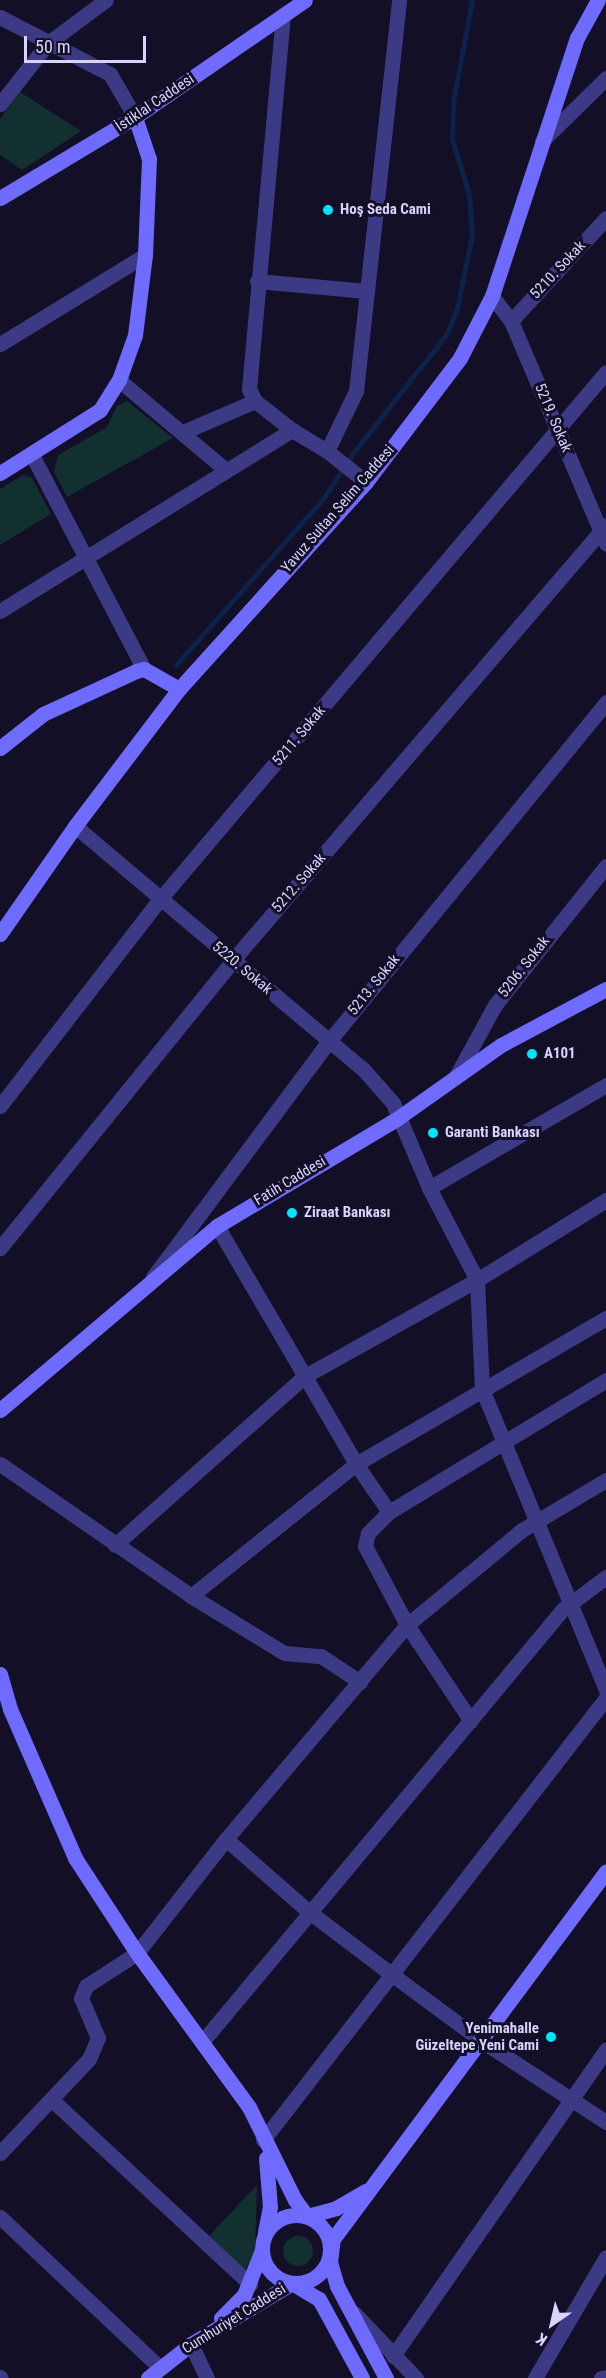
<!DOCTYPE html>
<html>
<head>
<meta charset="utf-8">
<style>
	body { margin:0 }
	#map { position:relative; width:606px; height:2378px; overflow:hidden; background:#130f26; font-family:"Roboto Condensed",sans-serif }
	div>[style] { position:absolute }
	.green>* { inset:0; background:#12302f }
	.round { border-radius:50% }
	.stream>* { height:4.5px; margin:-2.25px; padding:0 2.25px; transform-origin:2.25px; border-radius:2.25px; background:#0c2248 }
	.street>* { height:15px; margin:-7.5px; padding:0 7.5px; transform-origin:7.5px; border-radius:7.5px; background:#3d3a85 }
	.secondary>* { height:15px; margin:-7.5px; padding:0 7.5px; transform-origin:7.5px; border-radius:7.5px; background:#6f6bff }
	.secondary>.ring { margin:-7.5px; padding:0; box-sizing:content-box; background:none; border:15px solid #6f6bff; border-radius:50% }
	.dots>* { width:16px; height:16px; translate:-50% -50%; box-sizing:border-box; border:3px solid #130f26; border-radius:50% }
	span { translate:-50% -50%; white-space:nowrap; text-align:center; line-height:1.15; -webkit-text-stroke:6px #130f26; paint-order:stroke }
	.street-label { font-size:15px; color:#d9d4ff }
	.poi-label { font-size:15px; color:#d9d4ff; font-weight:700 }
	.left { translate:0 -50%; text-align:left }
	.right { translate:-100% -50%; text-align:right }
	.north { position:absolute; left:522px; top:2294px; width:60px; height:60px; -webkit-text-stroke:4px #130f26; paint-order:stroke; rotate:214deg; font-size:16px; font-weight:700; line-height:24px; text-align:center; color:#d9d4ff }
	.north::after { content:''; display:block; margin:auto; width:21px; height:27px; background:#d9d4ff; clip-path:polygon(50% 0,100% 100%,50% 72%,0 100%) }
	.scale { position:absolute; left:24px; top:36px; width:122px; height:27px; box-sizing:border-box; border:3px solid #d9d4ff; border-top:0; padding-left:8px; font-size:18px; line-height:21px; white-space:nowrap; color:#d9d4ff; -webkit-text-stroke:4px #130f26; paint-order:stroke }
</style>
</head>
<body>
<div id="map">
	<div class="green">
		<i style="clip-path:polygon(20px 92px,81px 131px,22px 170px,0 155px,0 119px)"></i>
		<i style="clip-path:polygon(127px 401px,173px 438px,67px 497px,54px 472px,58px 455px,107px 427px,117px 406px)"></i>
		<i style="clip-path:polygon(23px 475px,32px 478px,51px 514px,0 545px,0 489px)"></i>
		<i style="clip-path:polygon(257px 2185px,255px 2252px,245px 2270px,209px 2236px)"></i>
		<i class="round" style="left:283px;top:2236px;width:30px;height:30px"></i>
	</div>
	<div class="stream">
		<i style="left:176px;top:665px;width:222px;rotate:-48.5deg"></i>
		<i style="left:323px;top:499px;width:56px;rotate:-56.6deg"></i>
		<i style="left:354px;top:452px;width:149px;rotate:-51.8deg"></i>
		<i style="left:446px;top:335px;width:28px;rotate:-67deg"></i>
		<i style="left:457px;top:309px;width:76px;rotate:-78.5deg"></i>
		<i style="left:472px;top:235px;width:40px;rotate:-94.3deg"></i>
		<i style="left:469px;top:195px;width:59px;rotate:-106.9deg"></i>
		<i style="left:452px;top:139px;width:37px;rotate:-88deg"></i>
		<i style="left:453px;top:102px;width:104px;rotate:-79.4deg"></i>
	</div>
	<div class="street">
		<i style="left:283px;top:15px;width:376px;rotate:95.2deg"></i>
		<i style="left:249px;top:389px;width:13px;rotate:63deg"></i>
		<i style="left:255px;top:401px;width:47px;rotate:38.1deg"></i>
		<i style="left:292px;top:430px;width:41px;rotate:31deg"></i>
		<i style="left:327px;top:451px;width:50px;rotate:38.5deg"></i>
		<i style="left:0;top:17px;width:124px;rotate:27.4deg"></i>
		<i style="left:110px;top:74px;width:50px;rotate:59.8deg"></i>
		<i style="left:0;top:104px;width:78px;rotate:-51.8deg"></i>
		<i style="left:48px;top:43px;width:72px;rotate:-36.6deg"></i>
		<i style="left:542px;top:141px;width:90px;rotate:-44.5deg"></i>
		<i style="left:257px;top:281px;width:110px;rotate:5.2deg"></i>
		<i style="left:492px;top:296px;width:31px;rotate:53deg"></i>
		<i style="left:511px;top:321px;width:242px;rotate:66.9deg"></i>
		<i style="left:511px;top:321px;width:140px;rotate:-47.3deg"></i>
		<i style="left:0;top:344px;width:170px;rotate:-31.5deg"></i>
		<i style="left:119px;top:380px;width:140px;rotate:40.1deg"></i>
		<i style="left:183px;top:432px;width:78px;rotate:-23.3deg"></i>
		<i style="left:327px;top:451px;width:67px;rotate:-64.2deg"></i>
		<i style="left:356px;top:391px;width:393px;rotate:-83.7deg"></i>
		<i style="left:32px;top:455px;width:242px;rotate:62.4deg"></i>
		<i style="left:0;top:611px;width:344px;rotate:-31.8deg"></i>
		<i style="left:75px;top:826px;width:377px;rotate:40.2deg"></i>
		<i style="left:363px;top:1069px;width:45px;rotate:48.6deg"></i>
		<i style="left:393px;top:1103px;width:92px;rotate:67deg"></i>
		<i style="left:429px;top:1188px;width:104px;rotate:62.4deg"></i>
		<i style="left:477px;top:1280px;width:109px;rotate:87.4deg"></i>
		<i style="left:482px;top:1389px;width:326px;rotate:67.6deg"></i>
		<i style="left:455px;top:1078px;width:83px;rotate:-61.3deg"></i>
		<i style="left:495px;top:1005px;width:178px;rotate:-51.4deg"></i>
		<i style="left:0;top:1106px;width:262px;rotate:-52.3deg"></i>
		<i style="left:160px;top:899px;width:690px;rotate:-49.76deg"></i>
		<i style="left:429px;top:1188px;width:205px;rotate:-30.2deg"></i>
		<i style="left:217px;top:1226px;width:276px;rotate:59.7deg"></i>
		<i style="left:356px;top:1464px;width:58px;rotate:55.5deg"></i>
		<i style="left:389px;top:1512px;width:30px;rotate:135deg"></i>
		<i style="left:368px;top:1533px;width:13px;rotate:103deg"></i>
		<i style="left:365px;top:1546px;width:89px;rotate:62deg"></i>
		<i style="left:407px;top:1625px;width:115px;rotate:56.3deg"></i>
		<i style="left:0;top:1248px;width:369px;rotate:-51deg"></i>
		<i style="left:232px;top:961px;width:574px;rotate:-49.38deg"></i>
		<i style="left:153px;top:1277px;width:294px;rotate:-53.3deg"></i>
		<i style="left:329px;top:1041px;width:438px;rotate:-50.7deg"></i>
		<i style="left:0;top:1464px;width:232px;rotate:34.6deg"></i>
		<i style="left:191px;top:1596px;width:109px;rotate:31.5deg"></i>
		<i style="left:284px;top:1653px;width:37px;rotate:5deg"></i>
		<i style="left:321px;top:1656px;width:47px;rotate:33.7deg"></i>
		<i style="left:389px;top:1512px;width:254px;rotate:-31.3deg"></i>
		<i style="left:115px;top:1545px;width:254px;rotate:-41.7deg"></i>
		<i style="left:305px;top:1376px;width:197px;rotate:-29.2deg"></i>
		<i style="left:477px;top:1280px;width:152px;rotate:-31.8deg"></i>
		<i style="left:191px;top:1596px;width:211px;rotate:-38.7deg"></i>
		<i style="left:356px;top:1464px;width:290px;rotate:-30.3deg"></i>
		<i style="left:226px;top:1839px;width:109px;rotate:41.3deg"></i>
		<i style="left:308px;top:1911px;width:108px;rotate:37.1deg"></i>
		<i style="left:394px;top:1976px;width:109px;rotate:36.5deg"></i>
		<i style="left:482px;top:2041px;width:148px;rotate:33.2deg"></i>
		<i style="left:202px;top:2042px;width:564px;rotate:-50.18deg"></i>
		<i style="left:563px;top:1609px;width:54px;rotate:-36.7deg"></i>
		<i style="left:51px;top:2099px;width:272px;rotate:42.9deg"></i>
		<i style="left:263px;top:2140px;width:559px;rotate:-52.19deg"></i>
		<i style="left:0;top:2153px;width:129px;rotate:-46.6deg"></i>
		<i style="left:89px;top:2059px;width:23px;rotate:-67deg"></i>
		<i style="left:98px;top:2038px;width:43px;rotate:-113deg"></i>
		<i style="left:81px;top:1998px;width:13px;rotate:-67deg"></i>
		<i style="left:86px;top:1986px;width:61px;rotate:-32.9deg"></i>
		<i style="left:137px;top:1953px;width:145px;rotate:-52deg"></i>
		<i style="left:226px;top:1839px;width:280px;rotate:-49.8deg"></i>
		<i style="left:407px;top:1625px;width:149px;rotate:-39.6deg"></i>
		<i style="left:522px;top:1530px;width:98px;rotate:-30.8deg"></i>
		<i style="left:0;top:2217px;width:220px;rotate:43.3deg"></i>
		<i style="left:354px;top:2313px;width:90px;rotate:46.4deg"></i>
		<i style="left:191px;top:2344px;width:38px;rotate:65deg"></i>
		<i style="left:393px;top:2356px;width:373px;rotate:-55.2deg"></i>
		<i style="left:0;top:2377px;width:1px;rotate:45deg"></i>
		<i style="left:535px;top:2378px;width:140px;rotate:-59.6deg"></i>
		<i style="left:601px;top:2378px;width:5px;rotate:-11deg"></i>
	</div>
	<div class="secondary">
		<i style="left:0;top:198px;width:157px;rotate:-31deg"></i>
		<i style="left:135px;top:117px;width:206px;rotate:-34.5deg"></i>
		<i style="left:0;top:473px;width:118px;rotate:-32.2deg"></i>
		<i style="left:100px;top:410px;width:36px;rotate:-58deg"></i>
		<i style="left:119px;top:380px;width:48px;rotate:-70.4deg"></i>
		<i style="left:135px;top:335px;width:81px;rotate:-82.9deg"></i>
		<i style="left:145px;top:255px;width:96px;rotate:-87.6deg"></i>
		<i style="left:149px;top:159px;width:44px;rotate:-108.4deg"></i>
		<i style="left:0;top:748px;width:55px;rotate:-38.3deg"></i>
		<i style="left:43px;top:714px;width:102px;rotate:-24.8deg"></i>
		<i style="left:136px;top:671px;width:8px;rotate:-14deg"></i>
		<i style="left:144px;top:669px;width:40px;rotate:29.7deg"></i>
		<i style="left:0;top:934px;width:131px;rotate:-55.2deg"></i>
		<i style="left:75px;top:826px;width:172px;rotate:-52.8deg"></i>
		<i style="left:179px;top:689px;width:279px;rotate:-47.9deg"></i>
		<i style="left:366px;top:482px;width:156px;rotate:-52.8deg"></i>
		<i style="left:460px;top:358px;width:70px;rotate:-62.7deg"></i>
		<i style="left:492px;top:296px;width:272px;rotate:-71.8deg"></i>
		<i style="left:577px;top:38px;width:43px;rotate:-61.1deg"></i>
		<i style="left:0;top:1410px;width:285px;rotate:-40.3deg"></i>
		<i style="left:217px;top:1226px;width:211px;rotate:-30.8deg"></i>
		<i style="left:398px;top:1118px;width:126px;rotate:-35.3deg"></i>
		<i style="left:501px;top:1045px;width:119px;rotate:-28.1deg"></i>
		<i style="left:0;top:1674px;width:36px;rotate:74deg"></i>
		<i style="left:10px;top:1709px;width:163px;rotate:66.4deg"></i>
		<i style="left:75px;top:1858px;width:113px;rotate:56.9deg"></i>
		<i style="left:137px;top:1953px;width:190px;rotate:54deg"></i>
		<i style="left:249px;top:2107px;width:104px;rotate:63.7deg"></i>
		<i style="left:295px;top:2200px;width:20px;rotate:53deg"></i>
		<i style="left:307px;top:2216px;width:30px;rotate:-15deg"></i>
		<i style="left:336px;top:2208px;width:34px;rotate:-30deg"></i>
		<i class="ring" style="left:262px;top:2215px;width:53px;height:53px"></i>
		<i style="left:265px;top:2232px;width:25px;rotate:-79deg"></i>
		<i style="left:270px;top:2207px;width:49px;rotate:-94.7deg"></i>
		<i style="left:221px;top:2318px;width:33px;rotate:-45deg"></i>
		<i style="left:244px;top:2295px;width:48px;rotate:-68.2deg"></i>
		<i style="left:148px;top:2378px;width:55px;rotate:-38.3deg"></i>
		<i style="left:191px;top:2344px;width:118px;rotate:-31.1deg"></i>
		<i style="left:292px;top:2283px;width:31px;rotate:31deg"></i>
		<i style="left:319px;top:2299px;width:90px;rotate:61.4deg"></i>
		<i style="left:386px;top:2378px;width:104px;rotate:-118deg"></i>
		<i style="left:337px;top:2286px;width:25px;rotate:-106deg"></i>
		<i style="left:330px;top:2262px;width:23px;rotate:-83deg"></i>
		<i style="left:333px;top:2239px;width:458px;rotate:-53.4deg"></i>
	</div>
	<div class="dots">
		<i style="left:328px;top:210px;background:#00e5ff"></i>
		<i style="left:532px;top:1054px;background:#00e5ff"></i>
		<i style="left:433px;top:1133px;background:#00e5ff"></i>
		<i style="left:292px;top:1213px;background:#00e5ff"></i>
		<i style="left:551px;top:2037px;background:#00e5ff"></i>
	</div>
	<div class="street-label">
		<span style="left:155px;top:103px;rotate:-34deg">İstiklal Caddesi</span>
		<span style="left:558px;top:270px;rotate:-47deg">5210. Sokak</span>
		<span style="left:553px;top:418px;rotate:67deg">5219. Sokak</span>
		<span style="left:338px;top:509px;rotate:-49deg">Yavuz Sultan Selim Caddesi</span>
		<span style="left:299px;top:736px;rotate:-50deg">5211. Sokak</span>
		<span style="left:299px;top:883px;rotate:-49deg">5212. Sokak</span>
		<span style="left:524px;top:967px;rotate:-52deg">5206. Sokak</span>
		<span style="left:242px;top:968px;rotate:40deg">5220. Sokak</span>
		<span style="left:374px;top:985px;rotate:-51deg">5213. Sokak</span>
		<span style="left:290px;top:1181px;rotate:-31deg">Fatih Caddesi</span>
		<span style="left:234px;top:2319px;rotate:-32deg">Cumhuriyet Caddesi</span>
	</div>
	<div class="poi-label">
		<span class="left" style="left:340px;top:210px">Hoş Seda Cami</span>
		<span class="left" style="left:544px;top:1054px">A101</span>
		<span class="left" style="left:445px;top:1133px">Garanti Bankası</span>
		<span class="left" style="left:304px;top:1213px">Ziraat Bankası</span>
		<span class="right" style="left:539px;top:2037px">Yenimahalle<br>Güzeltepe Yeni Cami</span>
	</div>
	<div class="north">K</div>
	<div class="scale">50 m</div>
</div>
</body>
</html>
